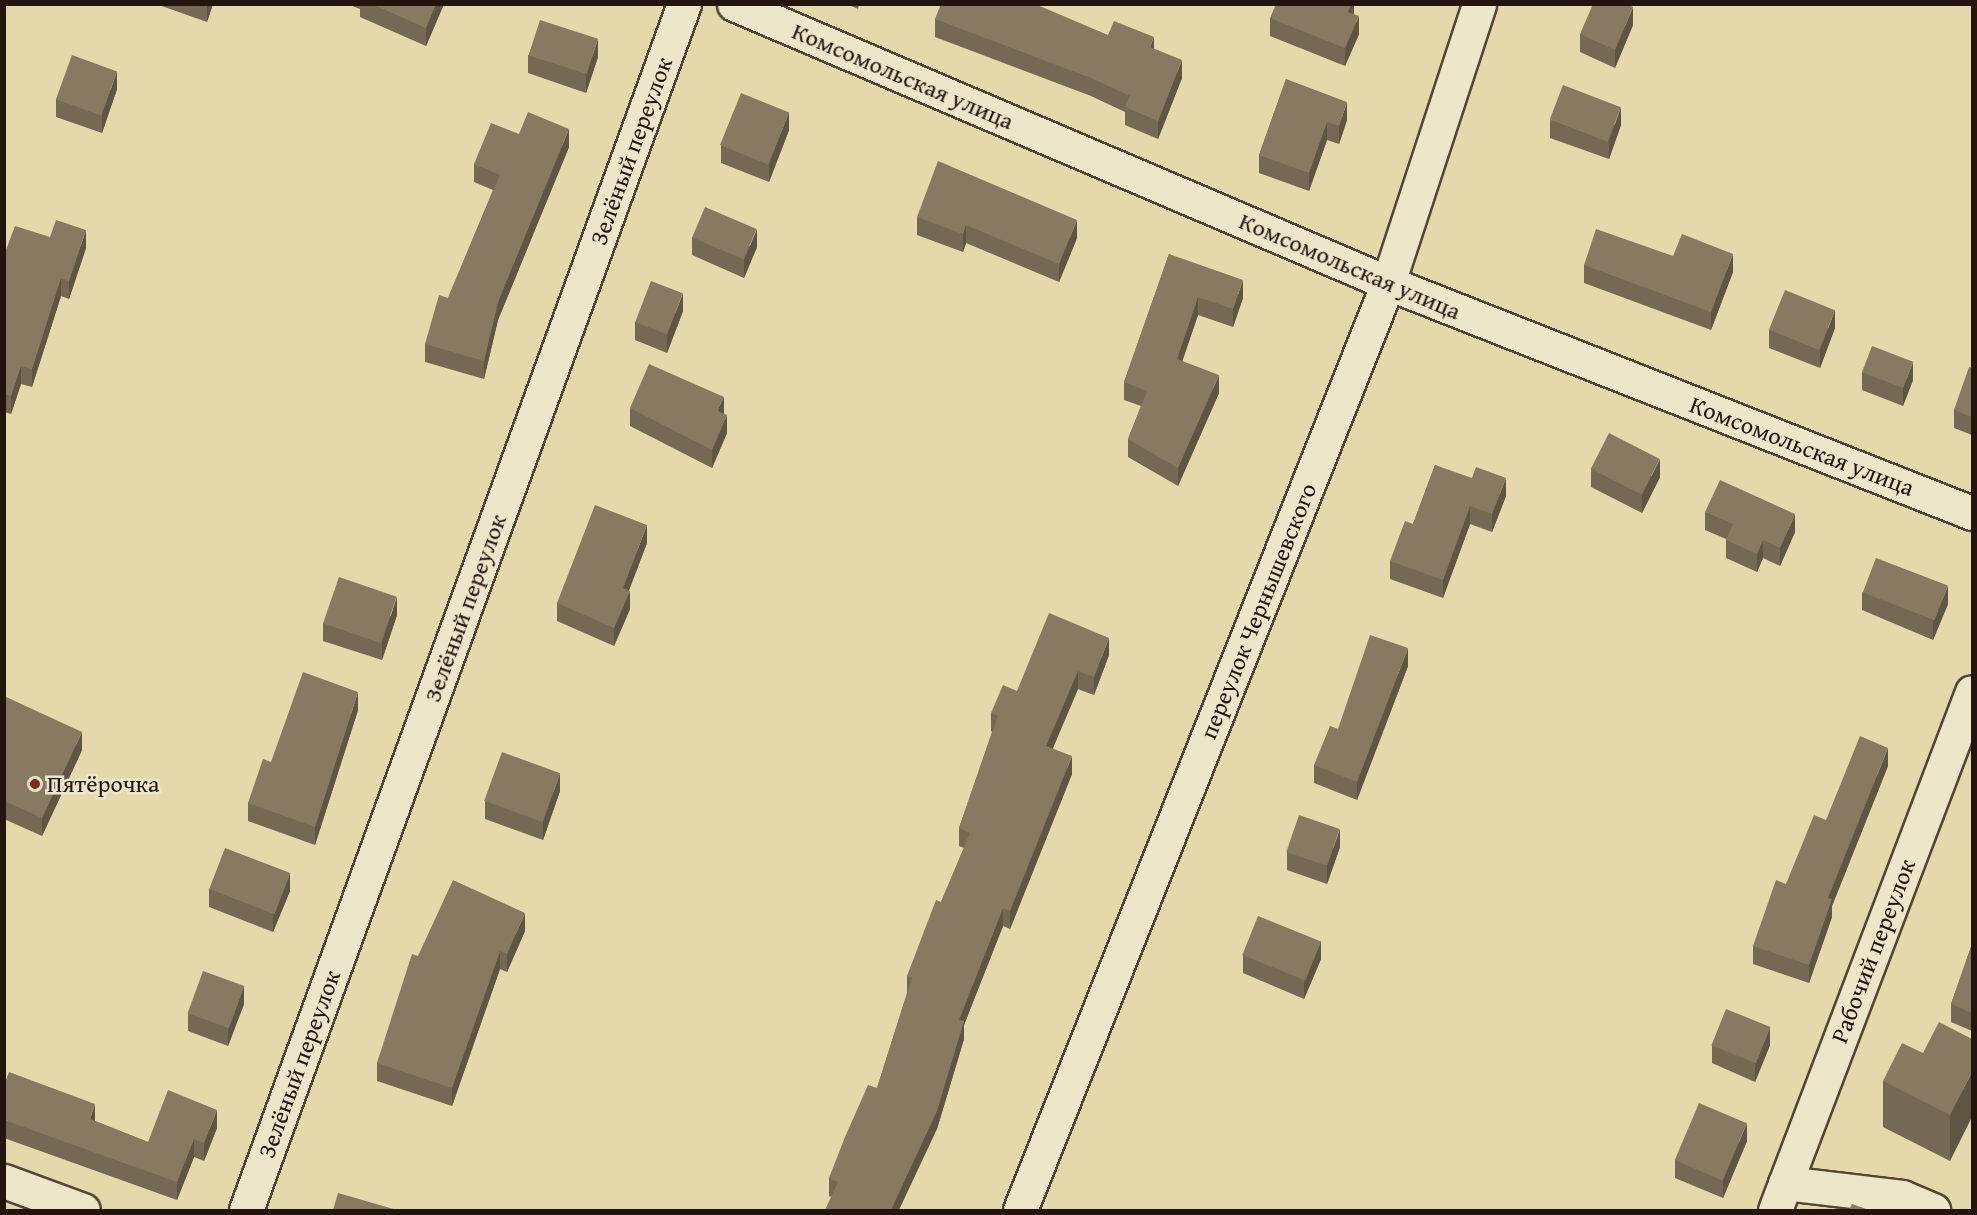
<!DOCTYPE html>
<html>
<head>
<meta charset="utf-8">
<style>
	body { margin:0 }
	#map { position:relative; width:1977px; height:1215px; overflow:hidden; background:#e5d8ab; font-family:"Gentium Book Plus",serif }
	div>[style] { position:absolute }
	.roads { filter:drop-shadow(2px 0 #544635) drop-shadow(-2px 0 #544635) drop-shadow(0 2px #544635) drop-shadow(0 -2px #544635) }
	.minor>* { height:33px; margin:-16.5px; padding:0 16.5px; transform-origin:16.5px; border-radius:16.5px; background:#eee6c8 }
	.wall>* { inset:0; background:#756953 }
	.shaded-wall>* { inset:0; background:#5f5543 }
	.building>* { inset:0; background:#887a60; transform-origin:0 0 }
	.dots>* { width:16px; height:16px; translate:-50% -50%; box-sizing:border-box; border:3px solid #eee6c8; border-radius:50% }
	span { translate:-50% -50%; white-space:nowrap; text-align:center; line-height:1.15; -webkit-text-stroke:5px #eee6c8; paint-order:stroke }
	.street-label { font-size:24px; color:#23150e }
	.poi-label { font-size:24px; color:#23150e }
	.left { translate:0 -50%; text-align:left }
	.frame { position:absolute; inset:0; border:6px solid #23150e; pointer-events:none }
</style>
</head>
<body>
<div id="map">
	<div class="roads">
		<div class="minor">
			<i style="left:734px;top:4px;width:711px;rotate:23.1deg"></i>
			<i style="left:1388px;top:283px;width:628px;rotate:21.5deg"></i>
			<i style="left:4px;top:1181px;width:84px;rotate:20.2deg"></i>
			<i style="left:1785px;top:1183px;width:118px;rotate:6.8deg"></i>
			<i style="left:1902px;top:1197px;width:34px;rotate:23deg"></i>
			<i style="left:246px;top:1210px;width:1283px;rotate:-70.04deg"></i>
			<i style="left:1020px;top:1210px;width:997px;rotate:-68.35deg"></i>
			<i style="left:1388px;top:283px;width:293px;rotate:-71.9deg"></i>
			<i style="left:1775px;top:1210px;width:554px;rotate:-69.18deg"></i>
		</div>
	</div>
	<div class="wall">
		<i style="clip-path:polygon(156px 4px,213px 4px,207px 22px)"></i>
		<i style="clip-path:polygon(347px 4px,444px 4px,426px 46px,360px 17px,360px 9px)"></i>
		<i style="clip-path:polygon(847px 4px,859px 4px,858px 9px)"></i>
		<i style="clip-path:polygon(1354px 4px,1354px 14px,1359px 34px,1345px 66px,1270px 36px,1270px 18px)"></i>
		<i style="clip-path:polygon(935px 19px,1108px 35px,1154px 49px,1182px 78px,1158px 139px,1125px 125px,1125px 112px,1091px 96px,935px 37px)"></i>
		<i style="clip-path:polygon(1633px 25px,1615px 68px,1580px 52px,1580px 34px)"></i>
		<i style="clip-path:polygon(528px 55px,598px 57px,586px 93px,528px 73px)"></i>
		<i style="clip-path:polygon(1286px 79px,1347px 120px,1339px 144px,1327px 140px,1309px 191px,1259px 173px,1259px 155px)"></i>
		<i style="clip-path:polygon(117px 89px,102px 133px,56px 117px,56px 99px)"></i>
		<i style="clip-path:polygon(1550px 120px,1621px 125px,1609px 159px,1550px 138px)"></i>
		<i style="clip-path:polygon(789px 130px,769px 182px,721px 163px,721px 145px)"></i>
		<i style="clip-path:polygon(519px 134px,569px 147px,498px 320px,484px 379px,425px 362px,425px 344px,448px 298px,493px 190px,474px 182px,474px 164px)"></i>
		<i style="clip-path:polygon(917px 217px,1077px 238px,1059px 282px,966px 243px,963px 252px,917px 235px)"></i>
		<i style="clip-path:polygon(50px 237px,86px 248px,69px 299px,61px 296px,32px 387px,21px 384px,11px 414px,4px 412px,4px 255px)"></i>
		<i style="clip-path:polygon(692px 237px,757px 247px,744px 278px,692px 255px)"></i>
		<i style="clip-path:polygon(1169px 254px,1243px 298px,1233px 327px,1198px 315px,1182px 361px,1219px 393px,1178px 486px,1128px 457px,1128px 439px,1141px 406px,1124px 400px,1124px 382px)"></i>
		<i style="clip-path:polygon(1673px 256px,1733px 272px,1711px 330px,1584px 283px,1584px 265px)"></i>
		<i style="clip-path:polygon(683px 311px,667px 353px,635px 340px,635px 322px)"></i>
		<i style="clip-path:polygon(1835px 328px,1820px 368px,1769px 348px,1769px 330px)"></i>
		<i style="clip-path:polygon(1972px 368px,1972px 435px,1954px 428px,1954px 410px)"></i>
		<i style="clip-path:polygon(1862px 372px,1913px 380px,1903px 406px,1862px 390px)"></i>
		<i style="clip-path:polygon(630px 408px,724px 413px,727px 433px,712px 468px,630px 426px)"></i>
		<i style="clip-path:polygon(1435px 465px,1506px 496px,1492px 532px,1470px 524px,1443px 598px,1390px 579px,1390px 561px,1413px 524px)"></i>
		<i style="clip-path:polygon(1591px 469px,1660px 477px,1642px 513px,1591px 487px)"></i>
		<i style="clip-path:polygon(1705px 512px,1795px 532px,1780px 566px,1763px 558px,1757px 572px,1726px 558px,1726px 539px,1705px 530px)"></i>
		<i style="clip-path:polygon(647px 543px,629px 590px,630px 609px,614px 646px,557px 621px,557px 603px)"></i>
		<i style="clip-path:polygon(1862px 592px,1948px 604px,1933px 640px,1862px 610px)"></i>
		<i style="clip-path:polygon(397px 615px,382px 660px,323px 641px,323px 623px)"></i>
		<i style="clip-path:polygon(1109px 655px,1094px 695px,1078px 689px,1053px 748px,1072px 774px,1010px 929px,1003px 926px,964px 1025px,964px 1039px,937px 1129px,831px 1197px,829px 1196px,829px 1178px,877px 1088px,907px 993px,907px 976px,941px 902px,964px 848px,959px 846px,959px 828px,992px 732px,991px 731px,991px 713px,1017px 691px)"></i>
		<i style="clip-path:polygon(1408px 666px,1357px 800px,1314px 783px,1314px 765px,1338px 729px)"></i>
		<i style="clip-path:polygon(4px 696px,82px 750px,42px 836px,4px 819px)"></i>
		<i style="clip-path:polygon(358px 710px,315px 845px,248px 821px,248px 803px,271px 762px)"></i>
		<i style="clip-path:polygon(1888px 766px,1832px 906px,1832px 917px,1809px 983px,1753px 964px,1753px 946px,1786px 884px,1826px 820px)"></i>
		<i style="clip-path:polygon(560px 791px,543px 840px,485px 819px,485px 801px)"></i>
		<i style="clip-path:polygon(1340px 847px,1327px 884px,1287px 870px,1287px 852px)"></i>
		<i style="clip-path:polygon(209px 889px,290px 891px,273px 932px,209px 907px)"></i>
		<i style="clip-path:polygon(525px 931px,507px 972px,500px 969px,452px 1106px,377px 1081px,377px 1063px,418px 956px)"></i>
		<i style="clip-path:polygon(1972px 944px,1972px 1031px,1951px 1022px,1951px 1004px)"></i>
		<i style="clip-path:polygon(1243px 955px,1321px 959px,1304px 999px,1243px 973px)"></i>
		<i style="clip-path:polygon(244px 1004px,228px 1046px,188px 1031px,188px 1013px)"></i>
		<i style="clip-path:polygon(1972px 1039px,1950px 1161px,1883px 1127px,1883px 1081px)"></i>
		<i style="clip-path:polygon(1712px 1045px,1770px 1045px,1755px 1082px,1712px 1063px)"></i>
		<i style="clip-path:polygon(4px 1085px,148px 1142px,217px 1128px,204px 1161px,194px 1157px,177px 1200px,4px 1138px)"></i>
		<i style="clip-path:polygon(1747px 1141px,1723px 1198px,1675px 1178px,1675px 1160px)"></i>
	</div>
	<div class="shaded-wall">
		<i style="clip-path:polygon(207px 4px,213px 4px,207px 22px)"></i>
		<i style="clip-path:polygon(436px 4px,444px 4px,426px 46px,426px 28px)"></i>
		<i style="clip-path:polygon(1349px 4px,1354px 4px,1354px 17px,1348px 12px)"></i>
		<i style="clip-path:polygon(1633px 7px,1633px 25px,1615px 68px,1615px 50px)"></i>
		<i style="clip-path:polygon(1359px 16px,1359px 34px,1345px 66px,1345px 48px)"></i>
		<i style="clip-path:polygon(1154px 37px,1154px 55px,1150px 47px)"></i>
		<i style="clip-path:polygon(598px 39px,598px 57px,586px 93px,586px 75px)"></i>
		<i style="clip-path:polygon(1182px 60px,1182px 78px,1158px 139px,1158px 121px)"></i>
		<i style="clip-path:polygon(117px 71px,117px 89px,102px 133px,102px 115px)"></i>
		<i style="clip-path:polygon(1347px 102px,1347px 120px,1339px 144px,1339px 126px)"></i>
		<i style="clip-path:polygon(1621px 107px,1621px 125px,1609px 159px,1609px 141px)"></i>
		<i style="clip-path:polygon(789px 112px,789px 130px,769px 182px,769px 164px)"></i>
		<i style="clip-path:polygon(1327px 122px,1327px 140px,1309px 191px,1309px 173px)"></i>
		<i style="clip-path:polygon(569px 129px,569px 147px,498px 320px,484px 379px,484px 361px,498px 302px)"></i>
		<i style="clip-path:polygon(1077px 220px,1077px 238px,1059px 282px,1059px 264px)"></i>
		<i style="clip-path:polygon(966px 225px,966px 243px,963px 252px,963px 234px)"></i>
		<i style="clip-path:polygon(757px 229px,757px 247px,744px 278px,744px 260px)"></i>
		<i style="clip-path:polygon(86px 230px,86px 248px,69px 299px,69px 281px)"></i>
		<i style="clip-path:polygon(1733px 254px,1733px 272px,1711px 330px,1711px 312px)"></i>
		<i style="clip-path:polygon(61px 278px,61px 296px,32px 387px,32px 369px)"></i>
		<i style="clip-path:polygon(1243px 280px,1243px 298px,1233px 327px,1233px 309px)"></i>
		<i style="clip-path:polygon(683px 293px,683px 311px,667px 353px,667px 335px)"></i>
		<i style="clip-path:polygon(1198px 297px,1198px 315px,1177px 377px,1177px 359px)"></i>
		<i style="clip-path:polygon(1835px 310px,1835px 328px,1820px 368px,1820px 350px)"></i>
		<i style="clip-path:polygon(1913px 362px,1913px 380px,1903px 406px,1903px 388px)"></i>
		<i style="clip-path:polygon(21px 366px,21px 384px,11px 414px,11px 396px)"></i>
		<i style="clip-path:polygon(1219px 375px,1219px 393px,1178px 486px,1178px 468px)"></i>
		<i style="clip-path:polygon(724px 397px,724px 415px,717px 411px)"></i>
		<i style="clip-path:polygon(727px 415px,727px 433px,712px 468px,712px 450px)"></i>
		<i style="clip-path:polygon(1660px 459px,1660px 477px,1642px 513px,1642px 495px)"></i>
		<i style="clip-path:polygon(1506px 478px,1506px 496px,1492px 532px,1492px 514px)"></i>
		<i style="clip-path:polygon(1470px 506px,1470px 524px,1443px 598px,1443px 580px)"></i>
		<i style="clip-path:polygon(1795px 514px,1795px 532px,1780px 566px,1780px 548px)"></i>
		<i style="clip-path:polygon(647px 525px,647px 543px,623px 606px,623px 588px)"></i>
		<i style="clip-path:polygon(1763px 540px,1763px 558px,1757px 572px,1757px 554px)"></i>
		<i style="clip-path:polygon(1948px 586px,1948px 604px,1933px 640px,1933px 622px)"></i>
		<i style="clip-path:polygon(630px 591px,630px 609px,614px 646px,614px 628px)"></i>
		<i style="clip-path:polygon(397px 597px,397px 615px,382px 660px,382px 642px)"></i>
		<i style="clip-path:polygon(1109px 638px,1109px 655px,1094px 695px,1094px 677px)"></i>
		<i style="clip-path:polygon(1408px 648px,1408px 666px,1357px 800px,1357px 782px)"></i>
		<i style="clip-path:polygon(1078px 671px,1078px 689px,1046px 764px,1046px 746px)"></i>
		<i style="clip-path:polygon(358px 692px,358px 710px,315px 845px,315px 827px)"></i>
		<i style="clip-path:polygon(82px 732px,82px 750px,42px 836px,42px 818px)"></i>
		<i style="clip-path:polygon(1888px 748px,1888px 766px,1832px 906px,1832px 917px,1809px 983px,1809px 965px,1828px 898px)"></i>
		<i style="clip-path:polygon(1072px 756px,1072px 774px,1010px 929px,1010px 911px)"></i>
		<i style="clip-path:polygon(560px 773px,560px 791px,543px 840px,543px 822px)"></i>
		<i style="clip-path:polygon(1340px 829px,1340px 847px,1327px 884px,1327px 866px)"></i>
		<i style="clip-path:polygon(290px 873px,290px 891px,273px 932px,273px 914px)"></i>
		<i style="clip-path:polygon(1003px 908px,1003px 926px,964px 1025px,964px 1039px,937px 1129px,899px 1210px,891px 1210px,959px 1020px)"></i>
		<i style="clip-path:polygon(525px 913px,525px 931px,507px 972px,507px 954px)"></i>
		<i style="clip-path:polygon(1321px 941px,1321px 959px,1304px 999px,1304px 981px)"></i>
		<i style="clip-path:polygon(500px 951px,500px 969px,452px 1106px,452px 1088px)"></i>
		<i style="clip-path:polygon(244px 986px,244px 1004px,228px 1046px,228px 1028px)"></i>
		<i style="clip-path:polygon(1770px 1027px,1770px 1045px,1755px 1082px,1755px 1064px)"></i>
		<i style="clip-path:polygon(1972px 1072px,1972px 1117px,1950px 1161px,1950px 1115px)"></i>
		<i style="clip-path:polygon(95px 1104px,95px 1122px,90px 1119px)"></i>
		<i style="clip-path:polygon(217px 1110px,217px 1128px,204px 1161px,204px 1143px)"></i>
		<i style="clip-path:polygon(1747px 1123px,1747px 1141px,1723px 1198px,1723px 1180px)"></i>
		<i style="clip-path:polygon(194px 1139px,194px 1157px,177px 1200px,177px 1182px)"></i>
	</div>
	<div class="building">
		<i style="clip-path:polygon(372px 4px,436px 4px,426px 28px)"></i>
		<i style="clip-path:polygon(941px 4px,1035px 4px,1108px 35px,1114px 21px,1154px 37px,1150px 47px,1182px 60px,1158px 121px,1125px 107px,1130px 96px,1091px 78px,935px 19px)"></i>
		<i style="clip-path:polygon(1276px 4px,1351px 4px,1348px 12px,1359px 16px,1345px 48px,1270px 18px)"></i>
		<i style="clip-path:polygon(1593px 4px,1627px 4px,1633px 7px,1615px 50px,1580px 34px)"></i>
		<i style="left:540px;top:20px;width:61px;height:37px;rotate:18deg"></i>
		<i style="left:72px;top:55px;width:48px;height:47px;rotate:20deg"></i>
		<i style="clip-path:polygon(1286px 79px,1347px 102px,1339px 126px,1327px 122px,1309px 173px,1259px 155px)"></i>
		<i style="left:1563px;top:85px;width:62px;height:37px;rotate:21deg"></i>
		<i style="left:741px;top:93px;width:52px;height:56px;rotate:22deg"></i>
		<i style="clip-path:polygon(528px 112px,569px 129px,498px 302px,484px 361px,425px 344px,439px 295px,448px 298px,500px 175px,474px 164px,491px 123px,519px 134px)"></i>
		<i style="clip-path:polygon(938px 161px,1077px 220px,1059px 264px,966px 225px,963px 234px,917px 217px)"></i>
		<i style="left:705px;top:207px;width:56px;height:33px;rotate:23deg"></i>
		<i style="clip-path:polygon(56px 220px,86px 230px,69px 281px,61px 278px,32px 369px,21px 366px,11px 396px,4px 394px,4px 255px,15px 226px,50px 237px)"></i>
		<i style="clip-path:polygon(1596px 229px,1673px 256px,1682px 234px,1733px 254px,1711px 312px,1584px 265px)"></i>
		<i style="clip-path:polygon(1169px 254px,1243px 280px,1233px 309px,1198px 297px,1177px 359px,1219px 375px,1178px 468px,1128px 439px,1147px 391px,1124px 382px)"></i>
		<i style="left:651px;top:281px;width:34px;height:44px;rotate:21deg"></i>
		<i style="left:1785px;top:290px;width:54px;height:43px;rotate:22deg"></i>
		<i style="left:1872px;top:346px;width:44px;height:28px;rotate:21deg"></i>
		<i style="clip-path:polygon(649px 364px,724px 397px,717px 411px,727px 415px,712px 450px,630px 408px)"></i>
		<i style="clip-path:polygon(1969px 367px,1972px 368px,1972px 417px,1954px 410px)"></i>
		<i style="left:1609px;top:433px;width:57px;height:40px;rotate:27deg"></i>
		<i style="clip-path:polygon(1435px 465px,1472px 478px,1476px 467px,1506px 478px,1492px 514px,1470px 506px,1443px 580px,1390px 561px,1405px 521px,1413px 524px)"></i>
		<i style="clip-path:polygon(1720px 480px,1795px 514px,1780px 548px,1763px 540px,1757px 554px,1726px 540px,1733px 524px,1705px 512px)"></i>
		<i style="clip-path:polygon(595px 505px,647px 525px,623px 588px,630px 591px,614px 628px,557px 603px)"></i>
		<i style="left:1876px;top:558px;width:77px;height:37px;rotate:21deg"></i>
		<i style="left:339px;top:577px;width:61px;height:49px;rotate:19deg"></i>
		<i style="clip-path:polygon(1049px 613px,1109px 638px,1094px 677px,1078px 671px,1046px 746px,1072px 756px,1010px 911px,1003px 908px,959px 1020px,964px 1021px,937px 1111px,891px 1210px,825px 1210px,838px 1182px,829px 1178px,845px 1137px,868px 1085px,877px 1088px,912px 978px,907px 976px,936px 900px,941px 902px,970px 833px,959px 828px,998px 716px,991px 713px,1003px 685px,1017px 691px)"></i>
		<i style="clip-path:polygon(1370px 635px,1408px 648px,1357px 782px,1314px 765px,1330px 726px,1338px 729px)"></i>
		<i style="clip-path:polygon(303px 672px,358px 692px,315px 827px,248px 803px,263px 759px,271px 762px)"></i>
		<i style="clip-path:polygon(4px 696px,82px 732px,42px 818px,4px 801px)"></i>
		<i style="clip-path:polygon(1860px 736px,1888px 748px,1828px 898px,1832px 899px,1809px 965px,1753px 946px,1776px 880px,1786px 884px,1814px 815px,1826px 820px)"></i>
		<i style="left:502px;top:752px;width:62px;height:52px;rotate:20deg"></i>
		<i style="left:1299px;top:815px;width:43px;height:39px;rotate:19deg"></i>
		<i style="left:225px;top:848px;width:70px;height:44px;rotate:21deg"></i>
		<i style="clip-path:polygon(453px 880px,525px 913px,507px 954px,500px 951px,452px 1088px,377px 1063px,412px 954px,418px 956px)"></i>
		<i style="left:1258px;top:916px;width:68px;height:42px;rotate:22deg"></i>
		<i style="clip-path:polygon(1972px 944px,1972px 1013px,1951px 1004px)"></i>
		<i style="left:203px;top:971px;width:44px;height:45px;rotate:20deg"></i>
		<i style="left:1726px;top:1009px;width:48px;height:39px;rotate:22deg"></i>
		<i style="clip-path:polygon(1939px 1022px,1972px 1039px,1972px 1072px,1950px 1115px,1883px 1081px,1902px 1043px,1923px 1053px)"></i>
		<i style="clip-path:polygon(9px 1072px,95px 1104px,90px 1119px,148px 1142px,168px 1090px,217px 1110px,204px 1143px,194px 1139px,177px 1182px,4px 1120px,4px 1085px)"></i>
		<i style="left:1699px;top:1103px;width:52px;height:62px;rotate:23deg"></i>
		<i style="clip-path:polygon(338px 1193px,397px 1210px,333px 1210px)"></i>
		<i style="clip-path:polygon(1852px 1204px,1869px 1210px,1849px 1210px)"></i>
	</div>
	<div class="dots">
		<i style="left:35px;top:784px;background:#8f2418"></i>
	</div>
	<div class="street-label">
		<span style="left:903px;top:76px;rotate:23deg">Комсомольская улица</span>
		<span style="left:631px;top:151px;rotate:-70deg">Зелёный переулок</span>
		<span style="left:1350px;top:266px;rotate:23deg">Комсомольская улица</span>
		<span style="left:1802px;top:446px;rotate:21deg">Комсомольская улица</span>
		<span style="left:465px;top:608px;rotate:-70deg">Зелёный переулок</span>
		<span style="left:1258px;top:611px;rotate:-68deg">переулок Чернышевского</span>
		<span style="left:1873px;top:951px;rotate:-69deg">Рабочий переулок</span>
		<span style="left:299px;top:1064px;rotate:-70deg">Зелёный переулок</span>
	</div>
	<div class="poi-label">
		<span class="left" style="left:47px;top:784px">Пятёрочка</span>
	</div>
	<div class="frame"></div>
</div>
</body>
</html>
